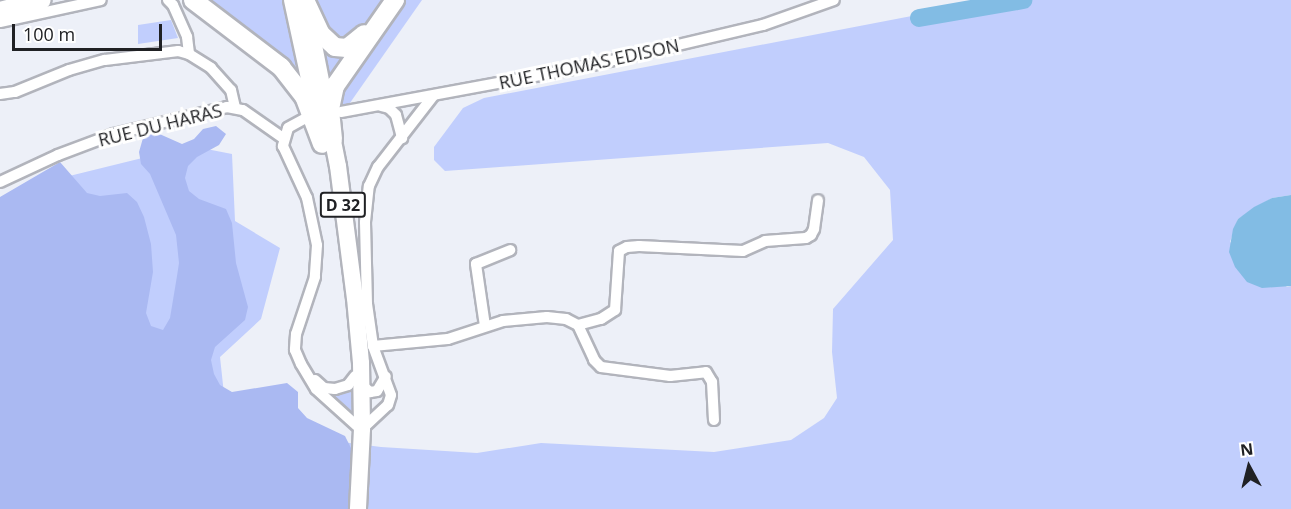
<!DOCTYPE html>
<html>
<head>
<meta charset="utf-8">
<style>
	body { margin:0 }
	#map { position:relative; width:1291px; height:509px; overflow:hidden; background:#edf0f8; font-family:"Open Sans",sans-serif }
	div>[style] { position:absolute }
	.green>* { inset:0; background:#c1cefd }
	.forest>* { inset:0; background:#aab9f2 }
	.water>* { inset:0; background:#82bce4 }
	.river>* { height:18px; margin:-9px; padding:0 9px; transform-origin:9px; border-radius:9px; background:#82bce4 }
	.roads { filter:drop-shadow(2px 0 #b2b4bc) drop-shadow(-2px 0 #b2b4bc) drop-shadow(0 2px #b2b4bc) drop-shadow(0 -2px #b2b4bc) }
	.minor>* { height:10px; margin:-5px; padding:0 5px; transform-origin:5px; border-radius:5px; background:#fff }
	.primary>* { height:16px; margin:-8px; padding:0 8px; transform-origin:8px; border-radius:8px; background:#fff }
	.trunk>* { height:18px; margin:-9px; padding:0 9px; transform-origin:9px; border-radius:9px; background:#fff }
	span { translate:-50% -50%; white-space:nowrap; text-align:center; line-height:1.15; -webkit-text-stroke:6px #fff; paint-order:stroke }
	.shield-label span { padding:2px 4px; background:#fff; border:2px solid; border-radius:4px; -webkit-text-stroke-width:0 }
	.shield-label { font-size:16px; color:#202124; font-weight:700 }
	.street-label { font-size:18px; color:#202124 }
	.north { position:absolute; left:1219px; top:437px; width:60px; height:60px; -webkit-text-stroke:4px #fff; paint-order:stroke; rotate:353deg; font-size:16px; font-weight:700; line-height:24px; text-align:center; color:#202124 }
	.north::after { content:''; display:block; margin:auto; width:21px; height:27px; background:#202124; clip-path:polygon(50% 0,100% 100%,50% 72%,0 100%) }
	.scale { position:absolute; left:12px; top:24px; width:150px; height:27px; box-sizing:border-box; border:3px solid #202124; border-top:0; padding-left:8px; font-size:18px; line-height:21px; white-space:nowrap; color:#202124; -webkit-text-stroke:4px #fff; paint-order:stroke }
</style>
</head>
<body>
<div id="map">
	<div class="green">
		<i style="clip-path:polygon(204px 0,287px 0,307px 92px,295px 75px,292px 65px)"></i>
		<i style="clip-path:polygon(292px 0,422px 0,331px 130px)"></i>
		<i style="clip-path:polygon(995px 0,1291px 0,1291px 195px,1272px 198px,1238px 219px,1230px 242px,1287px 287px,1291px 286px,1291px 509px,0 509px,49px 181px,191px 146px,232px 154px,235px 221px,280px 248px,261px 319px,220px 357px,224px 394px,342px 442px,381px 447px,477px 453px,541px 443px,714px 452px,791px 440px,824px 418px,837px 398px,832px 352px,833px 309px,893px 240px,890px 190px,864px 157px,828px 143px,445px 171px,434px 160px,434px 147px,463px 108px,484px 98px)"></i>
		<i style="clip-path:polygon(171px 20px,178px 38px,138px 44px,138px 25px)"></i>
		<i style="clip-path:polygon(351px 388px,353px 416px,329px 395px,339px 395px)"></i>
	</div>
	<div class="forest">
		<i style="clip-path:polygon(216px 126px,226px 134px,219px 145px,197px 157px,188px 166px,185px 178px,189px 191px,199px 199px,226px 209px,232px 223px,236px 263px,248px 307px,245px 320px,215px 347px,211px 360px,214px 374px,220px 385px,232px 392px,287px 383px,298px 392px,298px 408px,307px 418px,345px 436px,351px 448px,351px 509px,0 509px,0 197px,60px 162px,87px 193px,100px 196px,127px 193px,137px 202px,144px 217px,151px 244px,153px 272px,146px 313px,151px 326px,163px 330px,170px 318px,177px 276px,179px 263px,176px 235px,150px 174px,141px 164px,139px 152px,143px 138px,155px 132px,182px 144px,194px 139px,203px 129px)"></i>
	</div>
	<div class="water">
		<i style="clip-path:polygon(1291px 195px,1291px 286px,1262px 288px,1247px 282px,1235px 267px,1229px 252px,1233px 229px,1238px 219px,1254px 207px,1272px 198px)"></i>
	</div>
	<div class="river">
		<i style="left:919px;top:18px;width:106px;rotate:-9.8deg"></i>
	</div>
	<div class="roads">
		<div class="minor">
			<i style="left:168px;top:0;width:7px;rotate:45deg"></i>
			<i style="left:173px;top:5px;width:35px;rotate:66deg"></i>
			<i style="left:187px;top:37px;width:17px;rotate:83deg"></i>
			<i style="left:0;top:22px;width:103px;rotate:-12.3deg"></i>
			<i style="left:0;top:94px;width:15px;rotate:-8deg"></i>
			<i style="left:15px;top:92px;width:58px;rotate:-22.2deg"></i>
			<i style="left:69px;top:70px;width:37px;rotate:-16deg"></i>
			<i style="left:105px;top:60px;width:74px;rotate:-7deg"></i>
			<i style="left:178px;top:51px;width:11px;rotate:15deg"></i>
			<i style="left:189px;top:54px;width:26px;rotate:32deg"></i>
			<i style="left:211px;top:68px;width:30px;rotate:48deg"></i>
			<i style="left:231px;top:90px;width:17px;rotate:77deg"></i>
			<i style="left:381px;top:106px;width:8px;rotate:14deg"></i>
			<i style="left:389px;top:108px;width:10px;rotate:45deg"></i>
			<i style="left:396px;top:115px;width:24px;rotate:75deg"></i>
			<i style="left:341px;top:112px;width:252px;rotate:-10.5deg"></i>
			<i style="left:589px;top:66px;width:179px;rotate:-13.3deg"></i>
			<i style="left:763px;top:25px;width:75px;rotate:-19.4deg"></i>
			<i style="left:304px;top:119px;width:18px;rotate:151deg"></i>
			<i style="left:288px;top:128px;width:19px;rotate:106deg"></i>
			<i style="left:283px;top:146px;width:57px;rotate:65.2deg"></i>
			<i style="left:307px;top:198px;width:48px;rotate:78deg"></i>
			<i style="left:317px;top:245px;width:32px;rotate:94deg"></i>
			<i style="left:315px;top:277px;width:60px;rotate:108.4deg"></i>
			<i style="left:296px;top:334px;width:16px;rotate:94deg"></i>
			<i style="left:295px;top:350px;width:15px;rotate:67deg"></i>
			<i style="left:301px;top:364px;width:29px;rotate:59deg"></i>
			<i style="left:316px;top:389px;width:55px;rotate:42.1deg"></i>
			<i style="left:0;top:182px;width:64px;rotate:-25deg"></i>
			<i style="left:58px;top:155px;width:60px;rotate:-20.6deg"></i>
			<i style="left:114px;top:134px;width:116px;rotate:-13.4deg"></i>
			<i style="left:227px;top:107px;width:16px;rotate:11deg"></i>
			<i style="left:243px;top:110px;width:49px;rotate:35deg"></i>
			<i style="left:578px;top:325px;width:38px;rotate:65deg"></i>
			<i style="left:594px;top:360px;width:10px;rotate:45deg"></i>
			<i style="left:601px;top:367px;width:70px;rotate:7.4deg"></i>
			<i style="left:670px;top:376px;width:36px;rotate:-6deg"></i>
			<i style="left:706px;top:372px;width:12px;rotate:59deg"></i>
			<i style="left:712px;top:382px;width:38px;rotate:87deg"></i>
			<i style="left:485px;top:326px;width:63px;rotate:-98.3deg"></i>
			<i style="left:476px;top:264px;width:37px;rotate:-22deg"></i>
			<i style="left:373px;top:346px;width:75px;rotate:-5.3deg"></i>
			<i style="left:448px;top:339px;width:58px;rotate:-18.1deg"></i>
			<i style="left:503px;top:321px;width:44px;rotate:-5.2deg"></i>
			<i style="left:547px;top:317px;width:19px;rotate:6deg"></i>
			<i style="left:566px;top:319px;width:13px;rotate:27deg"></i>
			<i style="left:578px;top:325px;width:24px;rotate:-15deg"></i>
			<i style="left:601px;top:319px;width:17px;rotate:-33deg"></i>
			<i style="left:615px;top:310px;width:59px;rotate:-86.1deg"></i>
			<i style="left:619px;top:251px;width:9px;rotate:-27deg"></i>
			<i style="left:627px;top:247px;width:12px;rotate:-5deg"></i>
			<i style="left:639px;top:246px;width:104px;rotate:2.8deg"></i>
			<i style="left:743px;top:251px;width:24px;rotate:-24deg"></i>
			<i style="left:765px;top:241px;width:41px;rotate:-4.2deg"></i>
			<i style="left:806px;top:238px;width:6px;rotate:-31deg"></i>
			<i style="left:811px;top:235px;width:7px;rotate:-63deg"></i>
			<i style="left:814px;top:229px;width:29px;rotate:-82deg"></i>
			<i style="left:315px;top:380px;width:12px;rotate:42deg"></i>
			<i style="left:324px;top:388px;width:11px;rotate:5deg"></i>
			<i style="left:335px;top:389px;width:14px;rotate:-17deg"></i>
			<i style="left:348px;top:385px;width:11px;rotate:-52deg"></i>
			<i style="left:362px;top:385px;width:11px;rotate:41deg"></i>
			<i style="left:370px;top:392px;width:7px;rotate:-8deg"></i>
			<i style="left:377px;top:391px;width:17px;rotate:-59deg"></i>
			<i style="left:362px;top:429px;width:35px;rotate:-43deg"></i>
			<i style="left:388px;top:405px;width:10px;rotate:-73deg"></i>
			<i style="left:391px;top:395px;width:52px;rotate:-110.2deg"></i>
			<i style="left:373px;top:346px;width:42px;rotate:-98.1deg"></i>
			<i style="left:367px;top:304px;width:82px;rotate:-91.4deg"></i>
			<i style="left:365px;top:222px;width:36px;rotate:-84deg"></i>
			<i style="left:369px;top:186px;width:21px;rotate:-65deg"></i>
			<i style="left:378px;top:167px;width:90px;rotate:-52.2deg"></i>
		</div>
		<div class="primary">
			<i style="left:292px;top:0;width:114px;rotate:77.8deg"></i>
			<i style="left:309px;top:20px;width:149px;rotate:78.8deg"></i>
			<i style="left:338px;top:166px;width:133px;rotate:82.7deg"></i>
			<i style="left:355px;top:298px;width:65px;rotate:84.7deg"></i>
			<i style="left:361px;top:363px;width:66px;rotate:89.1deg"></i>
			<i style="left:362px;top:429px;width:80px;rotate:92.9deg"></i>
		</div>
		<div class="trunk">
			<i style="left:193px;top:0;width:111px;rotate:37.3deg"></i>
			<i style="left:281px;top:67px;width:37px;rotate:52deg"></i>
			<i style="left:304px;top:96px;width:51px;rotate:69.4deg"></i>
			<i style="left:305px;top:0;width:38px;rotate:65deg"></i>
			<i style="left:321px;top:34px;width:19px;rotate:43deg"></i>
			<i style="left:335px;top:47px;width:12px;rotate:5deg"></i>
			<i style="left:347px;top:48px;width:22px;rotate:-39deg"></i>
			<i style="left:0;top:11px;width:43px;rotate:-14.7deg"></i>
			<i style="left:333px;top:139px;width:30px;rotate:-96deg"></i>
			<i style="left:330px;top:109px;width:24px;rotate:-78deg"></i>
			<i style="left:335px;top:86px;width:105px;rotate:-55.1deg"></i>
		</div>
	</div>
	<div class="shield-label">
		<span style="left:343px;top:205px">D 32</span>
	</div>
	<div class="street-label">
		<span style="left:589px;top:64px;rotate:-12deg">RUE THOMAS EDISON</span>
		<span style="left:160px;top:125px;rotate:-14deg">RUE DU HARAS</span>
	</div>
	<div class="north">N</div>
	<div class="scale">100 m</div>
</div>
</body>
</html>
